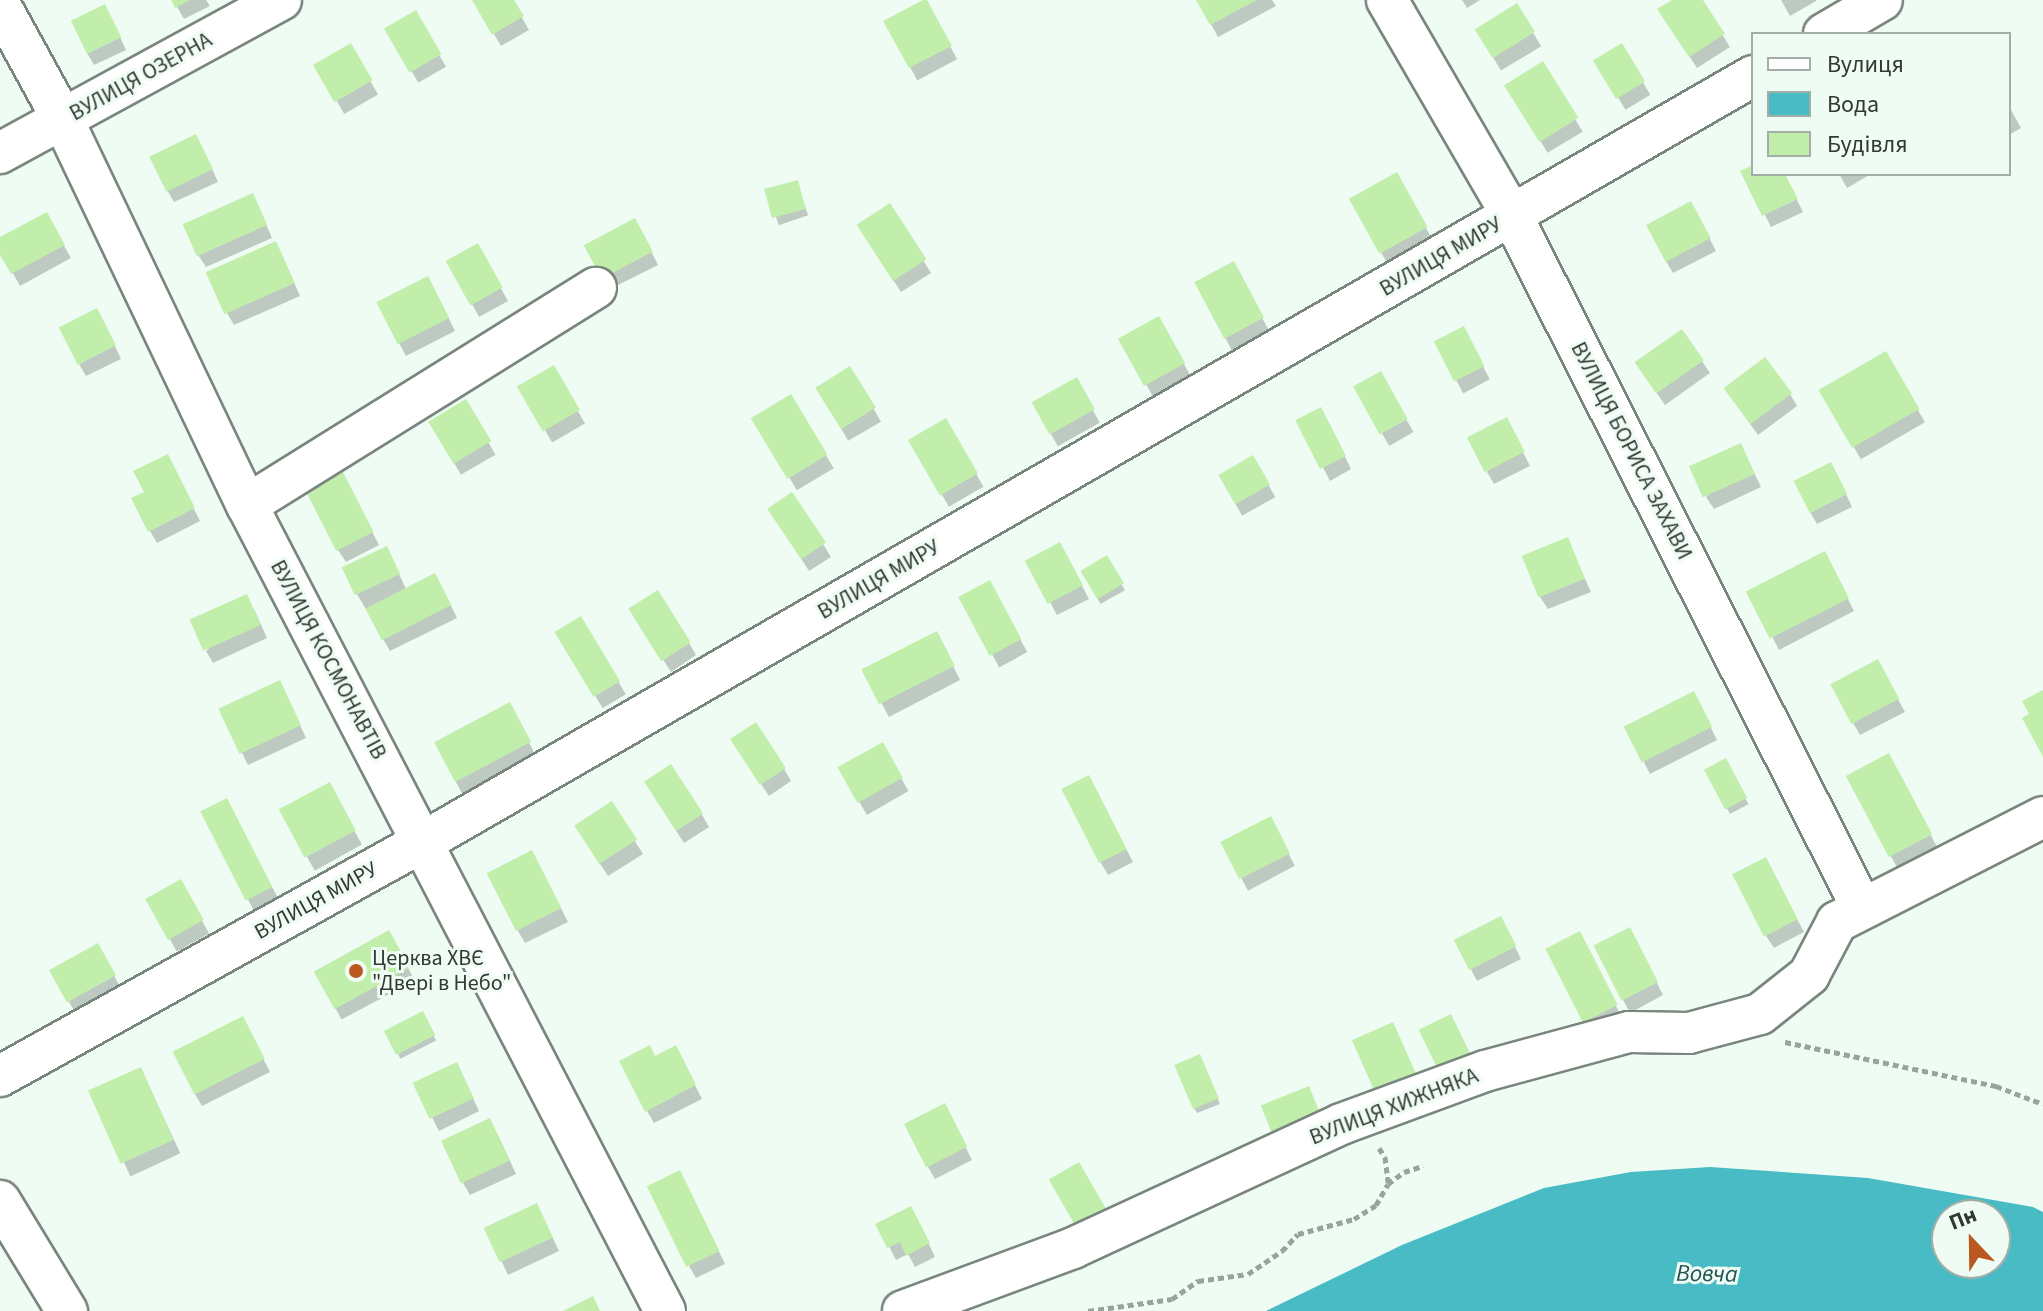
<!DOCTYPE html>
<html>
<head>
<meta charset="utf-8">
<style>
	body { margin:0 }
	#map { position:relative; width:2043px; height:1311px; overflow:hidden; background:#eefcf3; font-family:"Source Sans 3",sans-serif }
	div>[style] { position:absolute }
	.water>* { inset:0; background:#49bbc5 }
	.shadow>* { inset:0; background:#0003; transform-origin:0 0 }
	.building>* { inset:0; background:#c1efab; transform-origin:0 0 }
	.path>* { height:5px; margin-top:-2.5px; transform-origin:0; background:repeating-linear-gradient(90deg,#99a29c 0 6px,transparent 0 10px) }
	.roads { filter:drop-shadow(2px 0 #79867e) drop-shadow(-2px 0 #79867e) drop-shadow(0 2px #79867e) drop-shadow(0 -2px #79867e) }
	.street>* { height:40px; margin:-20px; padding:0 20px; transform-origin:20px; border-radius:20px; background:#fff }
	.dots>* { width:22px; height:22px; translate:-50% -50%; box-sizing:border-box; border:4px solid #eefcf3; border-radius:50% }
	span { translate:-50% -50%; white-space:nowrap; text-align:center; line-height:1.15; -webkit-text-stroke:6px #eefcf3; paint-order:stroke }
	.street-label { font-size:22px; color:#333835 }
	.poi-label { font-size:22px; color:#333835 }
	.left { translate:0 -50%; text-align:left }
	.water-label { font-size:24px; color:#215256; font-style:italic }
	.legend { position:absolute; left:1751px; top:32px; width:260px; height:144px; box-sizing:border-box; background:#eefcf3; border:2px solid #a3aea7; margin:0; padding:10px 14px; list-style:none; font-size:24px; color:#333835 }
	.legend li { display:flex; align-items:center; gap:16px; height:40px }
	.legend b { width:40px; border:2px solid #a3aea7 }
	.north { position:absolute; left:1931px; top:1199px; width:80px; height:80px; box-sizing:border-box; background:#eefcf3; border:2px solid #a3aea7; border-radius:50%; rotate:338deg; font-size:22px; font-weight:700; line-height:32px; text-align:center; color:#333835 }
	.north::after { content:''; display:block; margin:auto; width:28px; height:36px; background:#bb581f; clip-path:polygon(50% 0,100% 100%,50% 72%,0 100%) }
</style>
</head>
<body>
<div id="map">
	<div class="water">
		<i style="clip-path:polygon(evenodd,1710px 1167px,1868px 1178px,2033px 1207px,2043px 1212px,2043px 1311px,1266px 1311px,1402px 1245px,1544px 1188px,1631px 1172px,1710px 1167px,1947px 1215px,1995px 1215px,1995px 1263px,1947px 1263px,1947px 1215px)"></i>
	</div>
	<div class="shadow">
		<i style="clip-path:polygon(173px 0,206px 0,210px 6px,184px 19px)"></i>
		<i style="clip-path:polygon(474px 0,512px 0,529px 30px,501px 46px)"></i>
		<i style="clip-path:polygon(1198px 0,1272px 0,1276px 6px,1218px 37px)"></i>
		<i style="clip-path:polygon(1462px 0,1480px 0,1467px 8px)"></i>
		<i style="clip-path:polygon(1675px 0,1701px 0,1730px 47px,1697px 68px,1667px 22px)"></i>
		<i style="clip-path:polygon(1781px 0,1816px 0,1816px 1px,1790px 16px)"></i>
		<i style="left:926px;top:1px;width:66px;height:45px;rotate:62deg"></i>
		<i style="left:1517px;top:6px;width:47px;height:47px;rotate:59deg"></i>
		<i style="left:415px;top:13px;width:62px;height:32px;rotate:60deg"></i>
		<i style="clip-path:polygon(112px 19px,126px 50px,94px 65px,87px 53px)"></i>
		<i style="left:350px;top:46px;width:56px;height:39px;rotate:60deg"></i>
		<i style="left:1621px;top:46px;width:57px;height:29px;rotate:59deg"></i>
		<i style="left:1542px;top:64px;width:79px;height:41px;rotate:59deg"></i>
		<i style="clip-path:polygon(2009px 106px,2021px 128px,2009px 135px)"></i>
		<i style="clip-path:polygon(203px 149px,218px 182px,174px 202px,167px 190px)"></i>
		<i style="clip-path:polygon(1753px 167px,1753px 174px,1784px 174px,1803px 212px,1771px 227px,1743px 172px)"></i>
		<i style="left:1396px;top:174px;width:75px;height:51px;rotate:61deg"></i>
		<i style="clip-path:polygon(1839px 174px,1871px 174px,1847px 188px)"></i>
		<i style="left:797px;top:183px;width:34px;height:31px;rotate:71deg"></i>
		<i style="clip-path:polygon(889px 206px,931px 273px,901px 292px,866px 238px)"></i>
		<i style="clip-path:polygon(259px 208px,272px 238px,206px 267px,198px 255px)"></i>
		<i style="clip-path:polygon(46px 214px,71px 258px,20px 286px,0 250px,0 239px)"></i>
		<i style="clip-path:polygon(1698px 216px,1716px 251px,1673px 273px,1666px 261px)"></i>
		<i style="clip-path:polygon(642px 233px,658px 265px,610px 289px,603px 277px)"></i>
		<i style="left:477px;top:245px;width:64px;height:33px;rotate:61deg"></i>
		<i style="clip-path:polygon(282px 255px,300px 296px,234px 325px,227px 313px)"></i>
		<i style="left:1233px;top:263px;width:77px;height:42px;rotate:62deg"></i>
		<i style="clip-path:polygon(435px 291px,455px 331px,406px 356px,399px 343px)"></i>
		<i style="left:1159px;top:319px;width:65px;height:43px;rotate:61deg"></i>
		<i style="clip-path:polygon(104px 323px,121px 359px,86px 376px,79px 364px)"></i>
		<i style="left:1463px;top:329px;width:57px;height:30px;rotate:62deg"></i>
		<i style="clip-path:polygon(1682px 332px,1710px 373px,1665px 405px,1645px 376px)"></i>
		<i style="left:1885px;top:353px;width:80px;height:74px;rotate:60deg"></i>
		<i style="left:553px;top:368px;width:64px;height:38px;rotate:60deg"></i>
		<i style="left:850px;top:368px;width:62px;height:38px;rotate:60deg"></i>
		<i style="left:1380px;top:374px;width:67px;height:28px;rotate:60deg"></i>
		<i style="left:1076px;top:380px;width:49px;height:48px;rotate:61deg"></i>
		<i style="clip-path:polygon(1790px 394px,1797px 406px,1758px 435px,1733px 400px)"></i>
		<i style="left:791px;top:397px;width:83px;height:43px;rotate:59deg"></i>
		<i style="left:465px;top:402px;width:61px;height:40px;rotate:60deg"></i>
		<i style="left:945px;top:420px;width:77px;height:40px;rotate:60deg"></i>
		<i style="clip-path:polygon(1299px 421px,1328px 422px,1351px 469px,1330px 481px)"></i>
		<i style="clip-path:polygon(1513px 432px,1530px 466px,1494px 484px,1487px 472px)"></i>
		<i style="left:1253px;top:457px;width:46px;height:38px;rotate:61deg"></i>
		<i style="clip-path:polygon(1747px 458px,1761px 487px,1714px 509px,1706px 497px)"></i>
		<i style="clip-path:polygon(174px 469px,200px 521px,157px 543px,150px 531px,146px 493px)"></i>
		<i style="clip-path:polygon(1838px 477px,1852px 507px,1817px 524px,1810px 512px)"></i>
		<i style="clip-path:polygon(346px 481px,379px 545px,346px 562px,338px 550px)"></i>
		<i style="clip-path:polygon(792px 494px,831px 557px,809px 571px,777px 521px)"></i>
		<i style="clip-path:polygon(1567px 539px,1591px 592px,1548px 609px,1540px 597px)"></i>
		<i style="clip-path:polygon(1067px 557px,1089px 599px,1057px 615px,1028px 562px)"></i>
		<i style="left:1107px;top:558px;width:37px;height:28px;rotate:61deg"></i>
		<i style="clip-path:polygon(393px 561px,406px 589px,442px 587px,457px 618px,390px 651px,357px 594px)"></i>
		<i style="clip-path:polygon(1831px 566px,1854px 611px,1779px 650px,1749px 592px)"></i>
		<i style="left:989px;top:583px;width:79px;height:32px;rotate:61deg"></i>
		<i style="clip-path:polygon(254px 609px,267px 638px,213px 663px,206px 651px)"></i>
		<i style="left:580px;top:618px;width:89px;height:27px;rotate:59deg"></i>
		<i style="clip-path:polygon(639px 622px,689px 643px,696px 655px,671px 672px)"></i>
		<i style="clip-path:polygon(943px 646px,960px 680px,889px 717px,864px 671px)"></i>
		<i style="clip-path:polygon(1878px 662px,1905px 712px,1860px 735px,1853px 723px)"></i>
		<i style="clip-path:polygon(286px 695px,306px 738px,248px 765px,221px 710px)"></i>
		<i style="left:509px;top:705px;width:57px;height:83px;rotate:62deg"></i>
		<i style="clip-path:polygon(1700px 706px,1717px 740px,1650px 774px,1626px 727px)"></i>
		<i style="left:882px;top:745px;width:53px;height:48px;rotate:60deg"></i>
		<i style="clip-path:polygon(740px 752px,784px 769px,791px 781px,769px 796px)"></i>
		<i style="left:1725px;top:760px;width:50px;height:21px;rotate:62deg"></i>
		<i style="clip-path:polygon(1896px 768px,1937px 847px,1897px 867px,1890px 855px)"></i>
		<i style="left:329px;top:785px;width:68px;height:54px;rotate:61deg"></i>
		<i style="clip-path:polygon(1095px 790px,1133px 862px,1108px 875px,1101px 863px)"></i>
		<i style="clip-path:polygon(653px 795px,702px 815px,709px 827px,684px 843px)"></i>
		<i style="clip-path:polygon(611px 804px,643px 854px,608px 876px,584px 839px)"></i>
		<i style="clip-path:polygon(203px 813px,233px 813px,279px 900px,255px 913px)"></i>
		<i style="left:1270px;top:819px;width:53px;height:53px;rotate:62deg"></i>
		<i style="clip-path:polygon(539px 865px,568px 922px,525px 943px,518px 931px)"></i>
		<i style="clip-path:polygon(1772px 872px,1804px 932px,1774px 948px,1766px 936px)"></i>
		<i style="left:180px;top:881px;width:60px;height:37px;rotate:61deg"></i>
		<i style="clip-path:polygon(1507px 931px,1521px 959px,1477px 981px,1456px 940px)"></i>
		<i style="left:389px;top:932px;width:55px;height:83px;rotate:62deg"></i>
		<i style="clip-path:polygon(1636px 942px,1663px 995px,1630px 1013px,1595px 946px)"></i>
		<i style="left:97px;top:945px;width:49px;height:52px;rotate:61deg"></i>
		<i style="clip-path:polygon(1586px 946px,1622px 1018px,1591px 1033px,1548px 950px)"></i>
		<i style="left:422px;top:1013px;width:31px;height:40px;rotate:63deg"></i>
		<i style="clip-path:polygon(249px 1031px,270px 1072px,202px 1106px,195px 1094px)"></i>
		<i style="clip-path:polygon(655px 1058px,682px 1060px,702px 1099px,654px 1123px,647px 1111px)"></i>
		<i style="clip-path:polygon(1202px 1062px,1220px 1104px,1197px 1113px,1194px 1108px)"></i>
		<i style="left:141px;top:1069px;width:93px;height:55px;rotate:65deg"></i>
		<i style="clip-path:polygon(463px 1077px,479px 1111px,439px 1131px,415px 1084px)"></i>
		<i style="clip-path:polygon(951px 1118px,972px 1160px,935px 1179px,928px 1167px)"></i>
		<i style="clip-path:polygon(497px 1133px,516px 1174px,470px 1195px,463px 1183px)"></i>
		<i style="clip-path:polygon(686px 1185px,725px 1264px,696px 1278px,689px 1266px)"></i>
		<i style="clip-path:polygon(543px 1218px,559px 1251px,508px 1275px,486px 1228px)"></i>
		<i style="clip-path:polygon(918px 1221px,935px 1257px,915px 1267px,908px 1254px,896px 1260px,878px 1225px)"></i>
	</div>
	<div class="building">
		<i style="clip-path:polygon(171px 0,190px 0,175px 8px)"></i>
		<i style="clip-path:polygon(472px 0,514px 0,524px 16px,492px 35px)"></i>
		<i style="clip-path:polygon(923px 0,927px 0,952px 46px,909px 68px,883px 21px)"></i>
		<i style="clip-path:polygon(1196px 0,1257px 0,1210px 25px)"></i>
		<i style="clip-path:polygon(1672px 0,1703px 0,1725px 34px,1689px 57px,1657px 9px)"></i>
		<i style="left:1517px;top:3px;width:34px;height:50px;rotate:58deg"></i>
		<i style="left:105px;top:4px;width:37px;height:38px;rotate:64deg"></i>
		<i style="left:416px;top:10px;width:51px;height:37px;rotate:60deg"></i>
		<i style="left:351px;top:43px;width:43px;height:44px;rotate:60deg"></i>
		<i style="left:1622px;top:43px;width:45px;height:34px;rotate:59deg"></i>
		<i style="left:1543px;top:61px;width:67px;height:46px;rotate:58deg"></i>
		<i style="left:196px;top:134px;width:39px;height:52px;rotate:64deg"></i>
		<i style="clip-path:polygon(1753px 165px,1753px 174px,1785px 174px,1798px 199px,1762px 216px,1740px 171px)"></i>
		<i style="left:1397px;top:172px;width:63px;height:55px;rotate:61deg"></i>
		<i style="left:798px;top:180px;width:30px;height:35px;rotate:75deg"></i>
		<i style="left:253px;top:193px;width:35px;height:77px;rotate:66deg"></i>
		<i style="left:1691px;top:201px;width:42px;height:51px;rotate:62deg"></i>
		<i style="left:890px;top:203px;width:67px;height:40px;rotate:57deg"></i>
		<i style="clip-path:polygon(47px 212px,65px 245px,11px 274px,0 255px,0 237px)"></i>
		<i style="left:635px;top:218px;width:38px;height:58px;rotate:62deg"></i>
		<i style="left:276px;top:241px;width:46px;height:77px;rotate:66deg"></i>
		<i style="left:478px;top:243px;width:51px;height:37px;rotate:61deg"></i>
		<i style="left:1234px;top:261px;width:64px;height:45px;rotate:62deg"></i>
		<i style="left:428px;top:276px;width:47px;height:58px;rotate:63deg"></i>
		<i style="left:97px;top:308px;width:42px;height:43px;rotate:63deg"></i>
		<i style="left:1159px;top:316px;width:54px;height:47px;rotate:61deg"></i>
		<i style="left:1464px;top:326px;width:45px;height:34px;rotate:63deg"></i>
		<i style="left:1682px;top:329px;width:38px;height:58px;rotate:55deg"></i>
		<i style="left:1886px;top:351px;width:67px;height:78px;rotate:60deg"></i>
		<i style="left:1765px;top:357px;width:45px;height:52px;rotate:53deg"></i>
		<i style="left:554px;top:365px;width:52px;height:43px;rotate:60deg"></i>
		<i style="left:850px;top:366px;width:49px;height:41px;rotate:58deg"></i>
		<i style="left:1381px;top:371px;width:55px;height:32px;rotate:61deg"></i>
		<i style="left:1077px;top:377px;width:37px;height:52px;rotate:61deg"></i>
		<i style="left:791px;top:394px;width:71px;height:47px;rotate:59deg"></i>
		<i style="left:466px;top:399px;width:49px;height:44px;rotate:59deg"></i>
		<i style="left:1321px;top:407px;width:55px;height:29px;rotate:63deg"></i>
		<i style="left:1507px;top:417px;width:39px;height:45px;rotate:63deg"></i>
		<i style="left:946px;top:418px;width:64px;height:44px;rotate:60deg"></i>
		<i style="left:1741px;top:443px;width:34px;height:57px;rotate:66deg"></i>
		<i style="clip-path:polygon(168px 454px,195px 508px,148px 532px,131px 498px,144px 492px,133px 471px)"></i>
		<i style="left:1253px;top:455px;width:34px;height:40px;rotate:60deg"></i>
		<i style="left:1831px;top:462px;width:36px;height:42px;rotate:63deg"></i>
		<i style="left:340px;top:466px;width:74px;height:42px;rotate:63deg"></i>
		<i style="left:792px;top:492px;width:61px;height:30px;rotate:56deg"></i>
		<i style="left:1568px;top:537px;width:45px;height:50px;rotate:68deg"></i>
		<i style="left:1060px;top:542px;width:49px;height:40px;rotate:62deg"></i>
		<i style="left:387px;top:546px;width:31px;height:50px;rotate:65deg"></i>
		<i style="left:1825px;top:551px;width:53px;height:89px;rotate:63deg"></i>
		<i style="left:1107px;top:555px;width:33px;height:31px;rotate:59deg"></i>
		<i style="left:435px;top:573px;width:36px;height:78px;rotate:63deg"></i>
		<i style="left:990px;top:580px;width:67px;height:36px;rotate:62deg"></i>
		<i style="left:658px;top:590px;width:62px;height:35px;rotate:58deg"></i>
		<i style="left:247px;top:594px;width:34px;height:63px;rotate:66deg"></i>
		<i style="left:581px;top:616px;width:76px;height:31px;rotate:59deg"></i>
		<i style="left:937px;top:631px;width:39px;height:85px;rotate:63deg"></i>
		<i style="left:1878px;top:659px;width:45px;height:54px;rotate:62deg"></i>
		<i style="left:280px;top:680px;width:50px;height:68px;rotate:65deg"></i>
		<i style="clip-path:polygon(2043px 690px,2043px 757px,2022px 718px,2029px 714px,2022px 701px)"></i>
		<i style="left:1694px;top:691px;width:40px;height:79px;rotate:63deg"></i>
		<i style="left:510px;top:702px;width:45px;height:86px;rotate:62deg"></i>
		<i style="left:756px;top:722px;width:55px;height:31px;rotate:57deg"></i>
		<i style="left:883px;top:742px;width:41px;height:52px;rotate:61deg"></i>
		<i style="left:1889px;top:753px;width:92px;height:49px;rotate:62deg"></i>
		<i style="left:1726px;top:758px;width:45px;height:25px;rotate:62deg"></i>
		<i style="left:671px;top:764px;width:59px;height:32px;rotate:57deg"></i>
		<i style="left:1089px;top:775px;width:83px;height:31px;rotate:63deg"></i>
		<i style="left:330px;top:782px;width:55px;height:58px;rotate:62deg"></i>
		<i style="left:227px;top:798px;width:100px;height:30px;rotate:63deg"></i>
		<i style="left:612px;top:801px;width:46px;height:45px;rotate:57deg"></i>
		<i style="left:1271px;top:816px;width:42px;height:57px;rotate:63deg"></i>
		<i style="left:532px;top:850px;width:65px;height:51px;rotate:63deg"></i>
		<i style="left:1766px;top:857px;width:70px;height:38px;rotate:63deg"></i>
		<i style="left:181px;top:879px;width:47px;height:41px;rotate:61deg"></i>
		<i style="left:1501px;top:916px;width:34px;height:53px;rotate:63deg"></i>
		<i style="left:1630px;top:927px;width:62px;height:41px;rotate:63deg"></i>
		<i style="left:389px;top:930px;width:43px;height:86px;rotate:61deg"></i>
		<i style="left:1580px;top:931px;width:83px;height:39px;rotate:63deg"></i>
		<i style="left:98px;top:943px;width:37px;height:56px;rotate:61deg"></i>
		<i style="left:423px;top:1011px;width:27px;height:44px;rotate:63deg"></i>
		<i style="left:1451px;top:1014px;width:48px;height:36px;rotate:64deg"></i>
		<i style="left:243px;top:1016px;width:48px;height:79px;rotate:63deg"></i>
		<i style="left:1393px;top:1022px;width:58px;height:45px;rotate:66deg"></i>
		<i style="clip-path:polygon(650px 1045px,655px 1056px,676px 1045px,696px 1085px,645px 1112px,619px 1061px)"></i>
		<i style="left:1200px;top:1054px;width:48px;height:28px;rotate:67deg"></i>
		<i style="left:457px;top:1062px;width:40px;height:49px;rotate:65deg"></i>
		<i style="left:141px;top:1067px;width:80px;height:58px;rotate:66deg"></i>
		<i style="left:1309px;top:1086px;width:37px;height:52px;rotate:68deg"></i>
		<i style="left:945px;top:1103px;width:49px;height:46px;rotate:63deg"></i>
		<i style="left:490px;top:1118px;width:47px;height:54px;rotate:65deg"></i>
		<i style="left:1079px;top:1162px;width:54px;height:35px;rotate:60deg"></i>
		<i style="left:680px;top:1170px;width:90px;height:37px;rotate:64deg"></i>
		<i style="left:537px;top:1203px;width:38px;height:59px;rotate:65deg"></i>
		<i style="clip-path:polygon(911px 1206px,930px 1243px,906px 1256px,900px 1242px,887px 1248px,875px 1224px)"></i>
		<i style="clip-path:polygon(593px 1296px,600px 1311px,563px 1311px)"></i>
	</div>
	<div class="path">
		<i style="left:1785px;top:1042px;width:216px;rotate:11.8deg"></i>
		<i style="left:1996px;top:1086px;width:50px;rotate:21deg"></i>
		<i style="left:1379px;top:1148px;width:11px;rotate:56deg"></i>
		<i style="left:1385px;top:1157px;width:26px;rotate:83deg"></i>
		<i style="left:1088px;top:1311px;width:85px;rotate:-8.1deg"></i>
		<i style="left:1172px;top:1299px;width:32px;rotate:-35deg"></i>
		<i style="left:1198px;top:1281px;width:50px;rotate:-8deg"></i>
		<i style="left:1248px;top:1274px;width:41px;rotate:-34.1deg"></i>
		<i style="left:1282px;top:1251px;width:23px;rotate:-47deg"></i>
		<i style="left:1298px;top:1234px;width:58px;rotate:-15deg"></i>
		<i style="left:1354px;top:1219px;width:26px;rotate:-32deg"></i>
		<i style="left:1376px;top:1205px;width:24px;rotate:-60deg"></i>
		<i style="left:1388px;top:1184px;width:20px;rotate:-37deg"></i>
		<i style="left:1404px;top:1172px;width:20px;rotate:-18deg"></i>
	</div>
	<div class="roads">
		<div class="street">
			<i style="left:1387px;top:0;width:250px;rotate:59.9deg"></i>
			<i style="left:1512px;top:216px;width:775px;rotate:63.17deg"></i>
			<i style="left:0;top:5px;width:131px;rotate:61.3deg"></i>
			<i style="left:63px;top:120px;width:427px;rotate:64.5deg"></i>
			<i style="left:247px;top:505px;width:908px;rotate:62.59deg"></i>
			<i style="left:1824px;top:34px;width:67px;rotate:-30.4deg"></i>
			<i style="left:0;top:153px;width:320px;rotate:-28.6deg"></i>
			<i style="left:247px;top:505px;width:411px;rotate:-31.9deg"></i>
			<i style="left:0;top:1076px;width:483px;rotate:-29deg"></i>
			<i style="left:423px;top:842px;width:1535px;rotate:-29.94deg"></i>
			<i style="left:0;top:1201px;width:129px;rotate:58.7deg"></i>
			<i style="left:903px;top:1311px;width:181px;rotate:-20.3deg"></i>
			<i style="left:1073px;top:1248px;width:295px;rotate:-24.8deg"></i>
			<i style="left:1341px;top:1124px;width:153px;rotate:-20.2deg"></i>
			<i style="left:1485px;top:1071px;width:149px;rotate:-15.2deg"></i>
			<i style="left:1629px;top:1032px;width:60px;rotate:1deg"></i>
			<i style="left:1689px;top:1033px;width:73px;rotate:-15deg"></i>
			<i style="left:1760px;top:1014px;width:63px;rotate:-38.5deg"></i>
			<i style="left:1809px;top:975px;width:60px;rotate:-62.2deg"></i>
			<i style="left:1837px;top:922px;width:231px;rotate:-27deg"></i>
		</div>
	</div>
	<div class="dots">
		<i style="left:356px;top:971px;background:#bb581f"></i>
	</div>
	<div class="street-label">
		<span style="left:141px;top:77px;rotate:-29deg">ВУЛИЦЯ ОЗЕРНА</span>
		<span style="left:1441px;top:257px;rotate:-30deg">ВУЛИЦЯ МИРУ</span>
		<span style="left:1631px;top:451px;rotate:63deg">ВУЛИЦЯ БОРИСА ЗАХАВИ</span>
		<span style="left:879px;top:580px;rotate:-30deg">ВУЛИЦЯ МИРУ</span>
		<span style="left:328px;top:660px;rotate:62deg">ВУЛИЦЯ КОСМОНАВТІВ</span>
		<span style="left:316px;top:901px;rotate:-29deg">ВУЛИЦЯ МИРУ</span>
		<span style="left:1394px;top:1107px;rotate:-21deg">ВУЛИЦЯ ХИЖНЯКА</span>
	</div>
	<div class="poi-label">
		<span class="left" style="left:372px;top:971px">Церква ХВЄ<br>"Двері в Небо"</span>
	</div>
	<div class="water-label">
		<span style="left:1707px;top:1274px;rotate:1deg">Вовча</span>
	</div>
	<ul class="legend">
	<li><b style="height:10px;background:#fff"></b>Вулиця</li>
	<li><b style="height:22px;background:#49bbc5"></b>Вода</li>
	<li><b style="height:22px;background:#c1efab"></b>Будівля</li>
	</ul>
	<div class="north">Пн</div>
</div>
</body>
</html>
